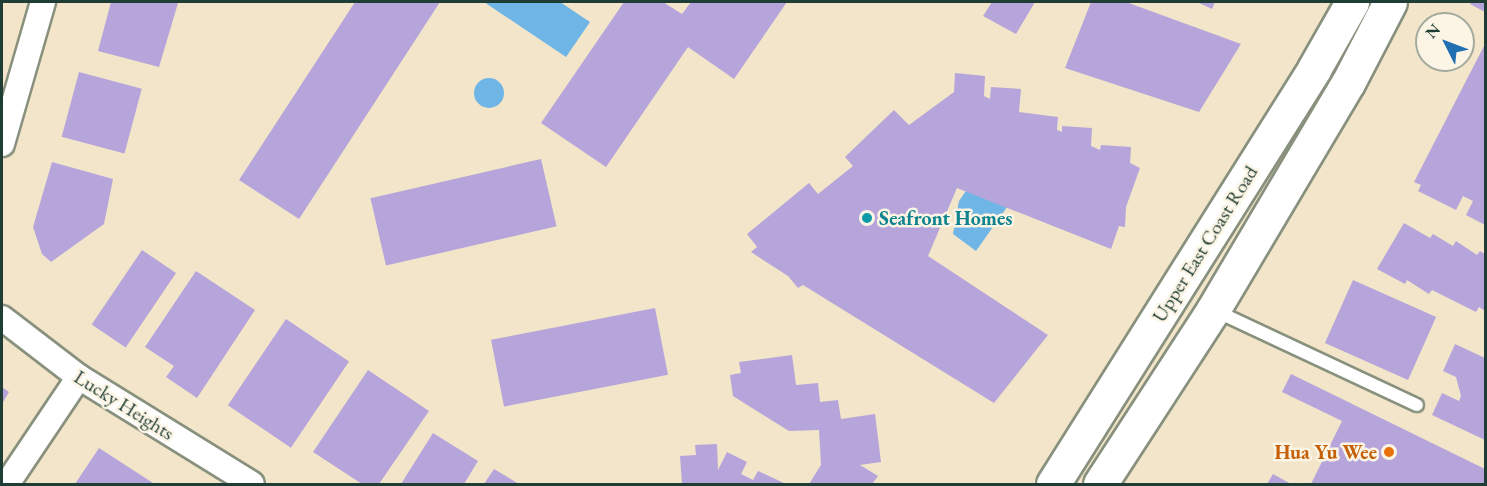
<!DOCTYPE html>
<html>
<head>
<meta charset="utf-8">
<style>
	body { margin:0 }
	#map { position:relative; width:1487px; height:486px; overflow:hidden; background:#f2e5c9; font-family:"EB Garamond",serif }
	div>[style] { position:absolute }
	.water>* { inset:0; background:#6fb5e6 }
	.round { border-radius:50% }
	.building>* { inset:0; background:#b6a5da; transform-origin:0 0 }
	.roads { filter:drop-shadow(2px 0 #88917e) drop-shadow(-2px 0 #88917e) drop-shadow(0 2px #88917e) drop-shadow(0 -2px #88917e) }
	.service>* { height:12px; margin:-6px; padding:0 6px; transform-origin:6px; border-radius:6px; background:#fff }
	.minor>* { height:24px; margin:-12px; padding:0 12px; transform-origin:12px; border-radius:12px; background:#fff }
	.secondary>* { height:33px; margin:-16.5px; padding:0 16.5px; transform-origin:16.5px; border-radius:16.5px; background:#fff }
	.dots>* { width:16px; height:16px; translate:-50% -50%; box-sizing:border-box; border:3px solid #fcf5e5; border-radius:50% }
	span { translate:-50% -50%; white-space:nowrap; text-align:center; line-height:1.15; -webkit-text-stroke:5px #fcf5e5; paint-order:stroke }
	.culture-label { font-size:20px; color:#0d838f; font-weight:700 }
	.left { translate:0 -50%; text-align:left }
	.street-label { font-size:20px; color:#1f3d34 }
	.food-label { font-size:20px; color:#c56008; font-weight:700 }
	.right { translate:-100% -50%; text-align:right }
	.frame { position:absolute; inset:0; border:3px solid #1f3d34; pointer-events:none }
	.north { position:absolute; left:1415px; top:12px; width:60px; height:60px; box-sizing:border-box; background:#fcf5e5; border:2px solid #a4ab9e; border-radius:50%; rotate:312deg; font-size:16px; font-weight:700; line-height:24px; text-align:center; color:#1f3d34 }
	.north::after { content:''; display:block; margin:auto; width:21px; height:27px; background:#1f6fb2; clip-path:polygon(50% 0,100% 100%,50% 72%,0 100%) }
</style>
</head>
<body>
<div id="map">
	<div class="water">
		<i style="clip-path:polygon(484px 2px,560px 2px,590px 22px,566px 57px)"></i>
		<i class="round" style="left:474px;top:78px;width:30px;height:30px"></i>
		<i style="clip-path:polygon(972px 182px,1007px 207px,976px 251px,953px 234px,959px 201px)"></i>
	</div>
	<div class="building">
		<i style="clip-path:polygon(111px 2px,178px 3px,159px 67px,98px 51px)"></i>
		<i style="clip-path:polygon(355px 2px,440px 2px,299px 219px,239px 180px)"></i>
		<i style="clip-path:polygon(624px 2px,663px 2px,682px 14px,691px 2px,787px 2px,734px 79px,688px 47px,606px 167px,541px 123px)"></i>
		<i style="clip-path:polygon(992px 2px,1035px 2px,1016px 34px,983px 16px)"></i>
		<i style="clip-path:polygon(1091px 2px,1126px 2px,1241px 44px,1199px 112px,1065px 68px)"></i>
		<i style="clip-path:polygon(1197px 2px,1215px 2px,1212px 9px)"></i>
		<i style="clip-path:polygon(1472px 2px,1485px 2px,1485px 12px,1470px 4px)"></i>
		<i style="clip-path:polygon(1485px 44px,1485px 225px,1466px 215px,1473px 201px,1463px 196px,1456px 210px,1418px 191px,1421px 185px,1414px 182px)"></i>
		<i style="left:79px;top:72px;width:65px;height:67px;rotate:15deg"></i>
		<i style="clip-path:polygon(955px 73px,985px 76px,984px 96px,990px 99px,991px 87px,1021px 89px,1019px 112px,1058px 117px,1057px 130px,1062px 132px,1062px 126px,1092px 128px,1091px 146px,1100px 150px,1101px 145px,1131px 147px,1130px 163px,1140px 168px,1126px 207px,1125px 227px,1119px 226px,1111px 249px,957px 188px,928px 256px,1048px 335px,994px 403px,803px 285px,798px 288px,788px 276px,751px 252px,757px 247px,747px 234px,809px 183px,818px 194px,853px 166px,845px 157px,894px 110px,909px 125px,954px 92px)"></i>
		<i style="left:541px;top:159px;width:69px;height:175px;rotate:77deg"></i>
		<i style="clip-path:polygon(52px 162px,113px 179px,104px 224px,51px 262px,42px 254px,33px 227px)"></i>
		<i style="clip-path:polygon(1404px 223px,1430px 238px,1433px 234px,1453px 246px,1456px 241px,1477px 255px,1480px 251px,1485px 254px,1485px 311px,1479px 307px,1476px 312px,1432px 290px,1429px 294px,1407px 280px,1405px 284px,1377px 269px)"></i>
		<i style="left:142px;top:250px;width:41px;height:90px;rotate:34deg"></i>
		<i style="clip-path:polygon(196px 271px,255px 310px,197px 398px,166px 377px,174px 366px,145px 347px)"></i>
		<i style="left:1353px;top:280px;width:91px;height:69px;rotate:24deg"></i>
		<i style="left:655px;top:308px;width:68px;height:167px;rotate:79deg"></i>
		<i style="left:286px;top:319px;width:76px;height:104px;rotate:34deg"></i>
		<i style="clip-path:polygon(1455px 344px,1485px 358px,1485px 440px,1432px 415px,1442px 393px,1459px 401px,1461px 396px,1456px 377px,1443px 371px)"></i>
		<i style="clip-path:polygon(792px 355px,796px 385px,818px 383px,820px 402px,838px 400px,841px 419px,875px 414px,881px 462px,860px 465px,878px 476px,872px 484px,809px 484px,821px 465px,819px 430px,789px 431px,733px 396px,730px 375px,741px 373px,739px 362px)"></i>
		<i style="clip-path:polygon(368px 370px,429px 411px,379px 484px,362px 484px,313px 452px)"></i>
		<i style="clip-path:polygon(1291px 374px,1485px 469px,1485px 484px,1311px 484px,1342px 421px,1282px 392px)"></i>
		<i style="clip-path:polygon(2px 387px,9px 392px,2px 404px)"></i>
		<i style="clip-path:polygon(433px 433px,478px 461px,464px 484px,401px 484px)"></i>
		<i style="clip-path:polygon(717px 444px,718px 470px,727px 452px,747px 462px,741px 474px,753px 480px,758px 471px,786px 484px,682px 484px,680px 456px,696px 455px,695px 445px)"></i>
		<i style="clip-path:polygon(99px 448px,153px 483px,152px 484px,75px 484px)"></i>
		<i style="clip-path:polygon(494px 469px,519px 484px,484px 484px)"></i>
		<i style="clip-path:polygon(1273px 474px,1291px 484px,1267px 484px)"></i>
	</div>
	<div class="roads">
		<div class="service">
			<i style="left:1214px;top:310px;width:224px;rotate:25.1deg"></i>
		</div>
		<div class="minor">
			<i style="left:2px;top:144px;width:148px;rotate:-73.9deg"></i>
			<i style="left:2px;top:318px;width:97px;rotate:37.5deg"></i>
			<i style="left:79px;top:377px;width:203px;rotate:31.7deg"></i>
			<i style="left:7px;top:484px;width:129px;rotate:-56.1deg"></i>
		</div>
		<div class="secondary">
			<i style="left:1053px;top:484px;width:490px;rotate:-57.8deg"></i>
			<i style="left:1314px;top:69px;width:77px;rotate:-60.4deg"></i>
			<i style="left:1100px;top:484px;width:207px;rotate:-57deg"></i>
			<i style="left:1213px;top:310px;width:264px;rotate:-59.3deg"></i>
			<i style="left:1348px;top:83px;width:91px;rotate:-62.6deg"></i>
		</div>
	</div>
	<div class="dots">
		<i style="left:867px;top:218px;background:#0f9aa8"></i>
		<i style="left:1389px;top:452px;background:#e8710a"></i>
	</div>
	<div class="culture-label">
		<span class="left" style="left:879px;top:218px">Seafront Homes</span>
	</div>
	<div class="street-label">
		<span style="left:1205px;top:244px;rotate:-58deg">Upper East Coast Road</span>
		<span style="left:124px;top:405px;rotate:32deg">Lucky Heights</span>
	</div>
	<div class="food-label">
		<span class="right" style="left:1377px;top:452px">Hua Yu Wee</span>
	</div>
	<div class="frame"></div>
	<div class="north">N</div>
</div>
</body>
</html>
